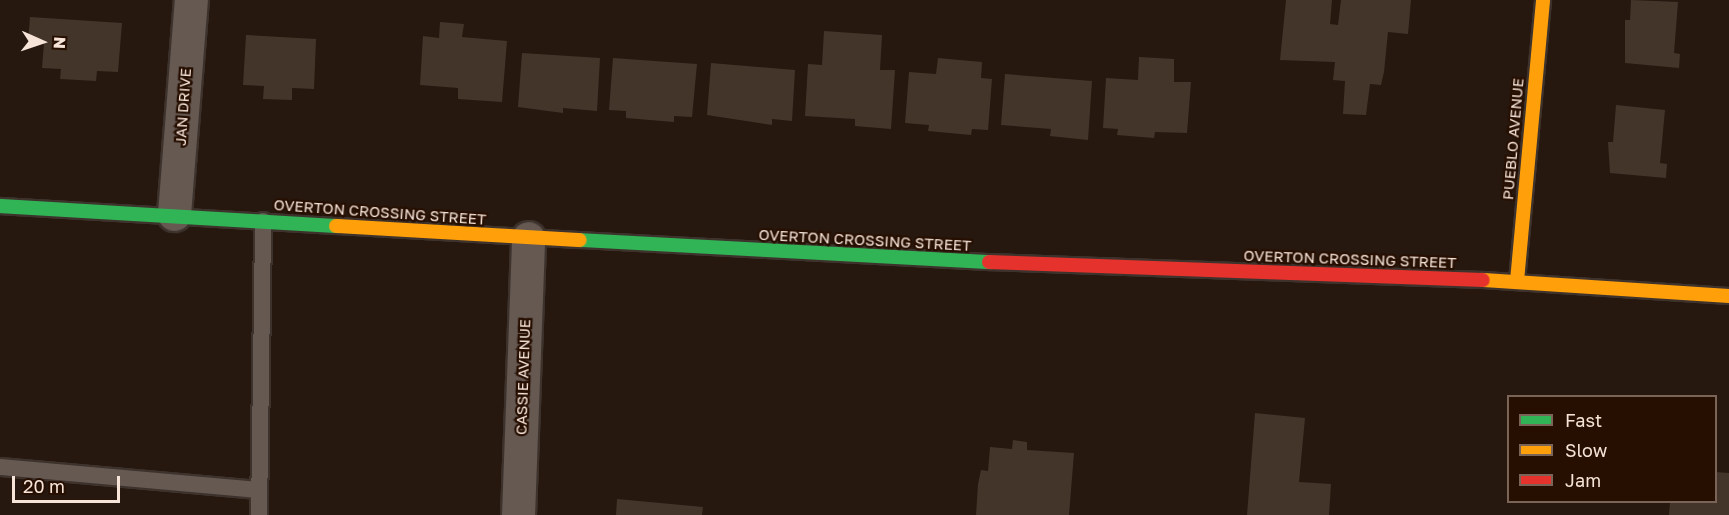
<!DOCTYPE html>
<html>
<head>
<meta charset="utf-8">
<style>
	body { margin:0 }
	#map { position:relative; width:1729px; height:515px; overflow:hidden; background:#26180f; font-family:"Golos Text",sans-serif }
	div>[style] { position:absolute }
	.building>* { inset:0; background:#44352b }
	.roads { filter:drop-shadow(2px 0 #3d322c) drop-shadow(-2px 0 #3d322c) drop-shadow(0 2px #3d322c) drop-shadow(0 -2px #3d322c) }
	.lane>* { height:16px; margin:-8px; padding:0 8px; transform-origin:8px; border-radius:8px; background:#655952 }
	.street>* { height:33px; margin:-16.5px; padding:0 16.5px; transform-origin:16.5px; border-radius:16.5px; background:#655952 }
	.fast>* { height:14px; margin:-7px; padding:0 7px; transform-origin:7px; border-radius:7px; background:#30b455 }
	.slow>* { height:14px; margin:-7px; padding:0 7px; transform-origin:7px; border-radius:7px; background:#ff9f0a }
	.jam>* { height:14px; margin:-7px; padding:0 7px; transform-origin:7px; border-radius:7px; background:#e5322d }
	span { translate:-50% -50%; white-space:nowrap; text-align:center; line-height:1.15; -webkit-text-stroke:4.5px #260e00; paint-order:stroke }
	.street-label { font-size:15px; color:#f6e4d9 }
	.legend { position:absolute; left:1507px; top:395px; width:210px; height:108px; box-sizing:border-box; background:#260e00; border:2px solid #796457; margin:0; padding:8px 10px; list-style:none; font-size:18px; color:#f6e4d9 }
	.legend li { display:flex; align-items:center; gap:12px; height:30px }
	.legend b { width:30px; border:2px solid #796457 }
	.north { position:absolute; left:12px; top:12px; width:60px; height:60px; -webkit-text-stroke:4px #260e00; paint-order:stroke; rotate:93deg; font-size:16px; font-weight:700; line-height:24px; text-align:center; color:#f6e4d9 }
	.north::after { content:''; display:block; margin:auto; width:21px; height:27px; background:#f6e4d9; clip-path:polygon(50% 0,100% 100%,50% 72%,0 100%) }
	.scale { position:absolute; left:12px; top:476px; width:108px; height:27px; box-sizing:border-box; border:3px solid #f6e4d9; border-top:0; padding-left:8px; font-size:18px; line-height:21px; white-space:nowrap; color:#f6e4d9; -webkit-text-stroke:4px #260e00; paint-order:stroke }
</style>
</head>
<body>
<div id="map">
	<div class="building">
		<i style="clip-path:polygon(1286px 0,1332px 0,1330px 24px,1338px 25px,1341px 0,1411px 0,1408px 34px,1388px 32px,1384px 72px,1381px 85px,1370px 84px,1366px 115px,1343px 114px,1345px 81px,1333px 80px,1335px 62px,1280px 60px)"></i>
		<i style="clip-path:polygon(1631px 0,1678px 2px,1674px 53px,1680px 54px,1679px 68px,1625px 63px,1625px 20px,1630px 20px)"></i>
		<i style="clip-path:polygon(30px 17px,122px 23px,118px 72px,97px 71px,96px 81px,60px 79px,61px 69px,42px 68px,44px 43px,28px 42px)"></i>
		<i style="clip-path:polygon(440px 22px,464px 24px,462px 37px,507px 41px,502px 102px,458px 99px,458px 88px,420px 85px,423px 36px,439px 38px)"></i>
		<i style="clip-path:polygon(824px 31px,882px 35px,880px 70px,895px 70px,891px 129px,855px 126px,855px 119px,805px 116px,808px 64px,822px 65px)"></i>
		<i style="clip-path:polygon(246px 35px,316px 39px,314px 89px,292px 88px,292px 100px,263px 99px,264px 86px,243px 85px)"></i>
		<i style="clip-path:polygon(522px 53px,600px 58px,597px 111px,563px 108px,563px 113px,518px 107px)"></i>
		<i style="clip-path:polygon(1139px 57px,1174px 59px,1174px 82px,1191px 82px,1187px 133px,1155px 132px,1154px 138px,1117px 135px,1118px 129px,1103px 128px,1106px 78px,1138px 80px)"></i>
		<i style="clip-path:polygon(613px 58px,697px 64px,692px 117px,674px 116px,674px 122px,626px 118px,626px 111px,609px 110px)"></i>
		<i style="clip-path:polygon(938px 58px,982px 62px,981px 78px,992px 79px,988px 130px,972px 129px,971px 135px,928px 131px,929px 125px,905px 123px,909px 72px,936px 74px)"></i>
		<i style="clip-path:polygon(711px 63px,795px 70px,792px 121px,772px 119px,772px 125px,707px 115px)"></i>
		<i style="clip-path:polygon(1005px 74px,1092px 81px,1088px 140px,1050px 136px,1051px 129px,1001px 125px)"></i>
		<i style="clip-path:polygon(1616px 105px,1665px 110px,1660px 163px,1667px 164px,1666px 178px,1610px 173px,1608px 142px,1613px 142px)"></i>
		<i style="clip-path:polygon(1255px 413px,1305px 418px,1299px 482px,1331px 484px,1329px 515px,1247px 515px)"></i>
		<i style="clip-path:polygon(1013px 440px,1027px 442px,1027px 450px,1074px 453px,1069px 515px,976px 515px,978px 484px,981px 470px,988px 471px,990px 447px,1012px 449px)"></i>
		<i style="clip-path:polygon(1716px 472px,1729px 473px,1729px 515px,1669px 515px,1670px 502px,1716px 502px)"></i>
		<i style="clip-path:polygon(617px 499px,703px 507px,702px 515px,616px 515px)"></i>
	</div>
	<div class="roads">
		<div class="lane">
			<i style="left:0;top:467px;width:260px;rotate:5.1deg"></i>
			<i style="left:259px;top:515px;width:294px;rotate:-89.2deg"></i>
		</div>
		<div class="street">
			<i style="left:174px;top:214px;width:215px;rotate:-85.5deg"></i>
			<i style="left:518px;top:515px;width:277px;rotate:-87.9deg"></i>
		</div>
		<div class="fast">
			<i style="left:0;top:206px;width:337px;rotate:3.4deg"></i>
			<i style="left:580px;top:240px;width:410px;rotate:3.1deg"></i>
		</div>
		<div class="slow">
			<i style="left:336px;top:226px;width:244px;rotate:3.3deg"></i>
			<i style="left:1483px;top:280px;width:247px;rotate:3.7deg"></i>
			<i style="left:1517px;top:281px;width:282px;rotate:-84.7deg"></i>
		</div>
		<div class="jam">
			<i style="left:989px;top:262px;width:494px;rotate:2.1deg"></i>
		</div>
	</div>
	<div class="street-label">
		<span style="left:183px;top:107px;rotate:-86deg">JAN DRIVE</span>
		<span style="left:1513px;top:139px;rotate:-85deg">PUEBLO AVENUE</span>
		<span style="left:380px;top:212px;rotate:4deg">OVERTON CROSSING STREET</span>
		<span style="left:865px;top:240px;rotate:3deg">OVERTON CROSSING STREET</span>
		<span style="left:1350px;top:259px;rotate:2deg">OVERTON CROSSING STREET</span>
		<span style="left:523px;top:377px;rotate:-88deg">CASSIE AVENUE</span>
	</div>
	<ul class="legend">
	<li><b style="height:8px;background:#30b455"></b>Fast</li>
	<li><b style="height:8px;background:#ff9f0a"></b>Slow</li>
	<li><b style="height:8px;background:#e5322d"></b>Jam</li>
	</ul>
	<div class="north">N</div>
	<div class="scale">20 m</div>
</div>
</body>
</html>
